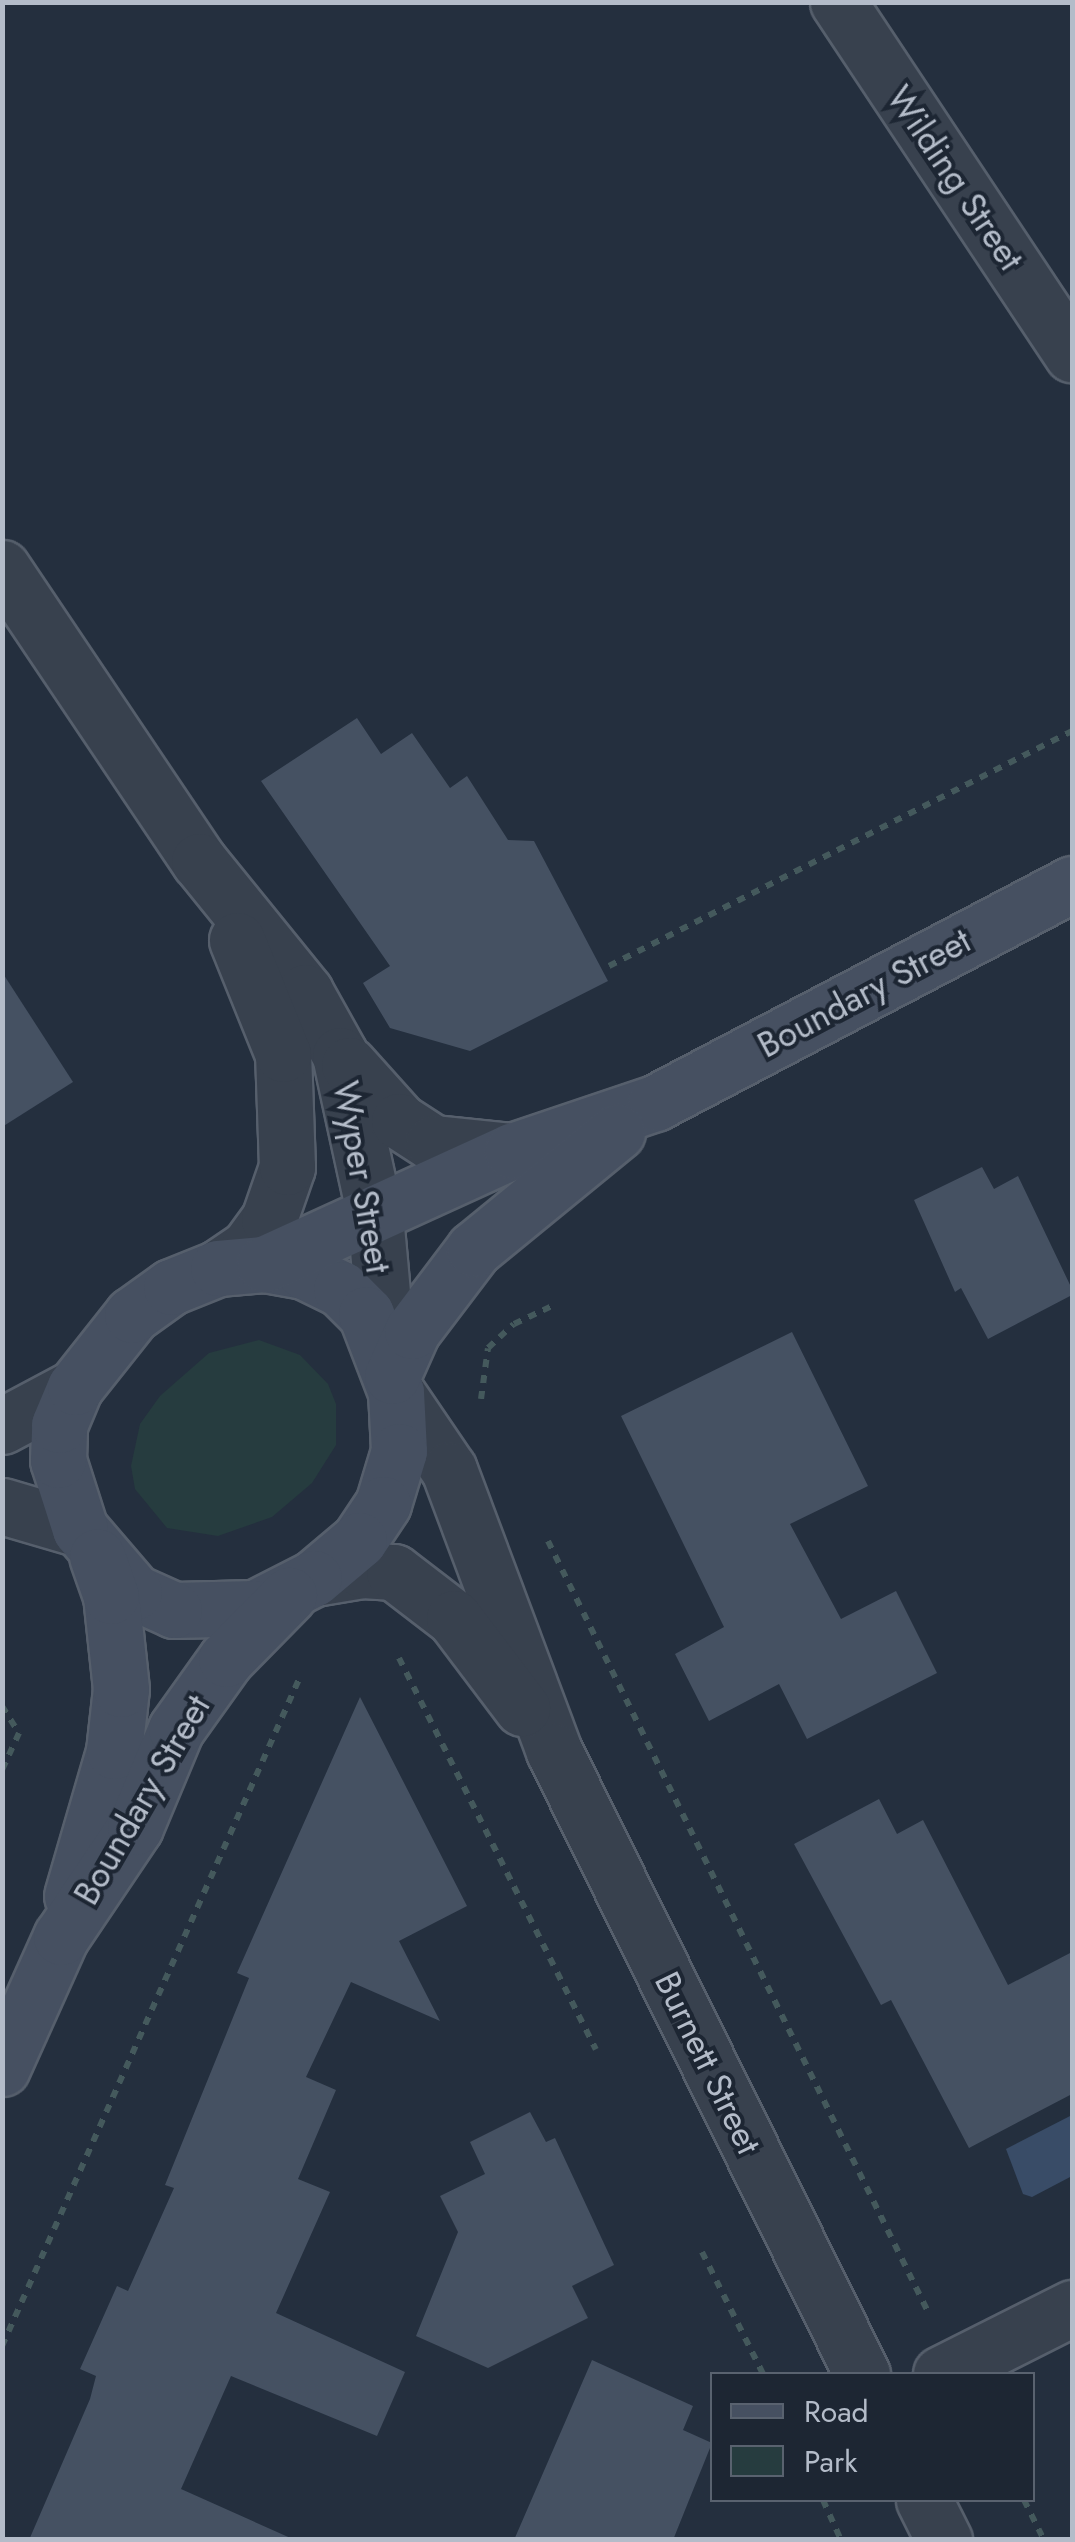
<!DOCTYPE html>
<html>
<head>
<meta charset="utf-8">
<style>
	body { margin:0 }
	#map { position:relative; width:1075px; height:2542px; overflow:hidden; background:#242f3e; font-family:Jost,sans-serif }
	div>[style] { position:absolute }
	.green>* { inset:0; background:#263c3f }
	.water>* { inset:0; background:#394c67 }
	.building>* { inset:0; background:#455162 }
	.path>* { height:6px; margin-top:-3px; transform-origin:0; background:repeating-linear-gradient(90deg,#44595c 0 8px,transparent 0 16px) }
	.roads { filter:drop-shadow(2px 0 #565f6c) drop-shadow(-2px 0 #565f6c) drop-shadow(0 2px #565f6c) drop-shadow(0 -2px #565f6c) }
	.street>* { height:55px; margin:-27.5px; padding:0 27.5px; transform-origin:27.5px; border-radius:27.5px; background:#38414e }
	.secondary>* { height:55px; margin:-27.5px; padding:0 27.5px; transform-origin:27.5px; border-radius:27.5px; background:#465061 }
	span { translate:-50% -50%; white-space:nowrap; text-align:center; line-height:1.15; -webkit-text-stroke:8px #1d2633; paint-order:stroke }
	.street-label { font-size:35px; color:#b4bcc9 }
	.frame { position:absolute; inset:0; border:5px solid #b4bcc9; pointer-events:none }
	.legend { position:absolute; left:710px; top:2372px; width:325px; height:130px; box-sizing:border-box; background:#1d2633; border:2px solid #59626f; margin:0; padding:12px 18px; list-style:none; font-size:30px; color:#b4bcc9 }
	.legend li { display:flex; align-items:center; gap:20px; height:50px }
	.legend b { width:50px; border:2px solid #59626f }
</style>
</head>
<body>
<div id="map">
	<div class="green">
		<i style="clip-path:polygon(259px 1340px,300px 1355px,328px 1384px,336px 1404px,336px 1445px,312px 1483px,272px 1517px,218px 1536px,167px 1528px,135px 1489px,131px 1466px,140px 1424px,160px 1396px,209px 1353px)"></i>
	</div>
	<div class="water">
		<i style="clip-path:polygon(1072px 2115px,1072px 2176px,1032px 2197px,1023px 2194px,1006px 2149px)"></i>
	</div>
	<div class="building">
		<i style="clip-path:polygon(357px 718px,381px 754px,412px 733px,450px 788px,467px 776px,508px 840px,534px 841px,608px 981px,470px 1051px,390px 1028px,363px 983px,390px 966px,261px 781px)"></i>
		<i style="clip-path:polygon(2px 972px,73px 1082px,2px 1127px)"></i>
		<i style="clip-path:polygon(982px 1167px,994px 1189px,1018px 1176px,1072px 1289px,1072px 1295px,988px 1339px,961px 1288px,955px 1292px,914px 1200px)"></i>
		<i style="clip-path:polygon(792px 1332px,868px 1486px,790px 1524px,841px 1619px,896px 1591px,937px 1673px,807px 1739px,779px 1684px,709px 1721px,675px 1654px,724px 1627px,621px 1416px)"></i>
		<i style="clip-path:polygon(360px 1697px,467px 1906px,399px 1941px,440px 2021px,351px 1982px,306px 2077px,336px 2090px,298px 2179px,330px 2192px,276px 2313px,405px 2372px,377px 2436px,231px 2376px,181px 2489px,295px 2540px,29px 2540px,90px 2399px,96px 2376px,80px 2369px,117px 2286px,128px 2291px,174px 2188px,165px 2185px,249px 1978px,237px 1973px)"></i>
		<i style="clip-path:polygon(879px 1799px,897px 1834px,923px 1820px,1008px 1985px,1072px 1952px,1072px 2094px,969px 2148px,891px 2000px,881px 2005px,794px 1844px)"></i>
		<i style="clip-path:polygon(530px 2112px,546px 2142px,555px 2138px,614px 2265px,572px 2286px,588px 2318px,488px 2368px,416px 2336px,458px 2232px,440px 2196px,485px 2174px,470px 2142px)"></i>
		<i style="clip-path:polygon(592px 2360px,693px 2406px,683px 2430px,712px 2443px,673px 2540px,514px 2540px)"></i>
	</div>
	<div class="path">
		<i style="left:609px;top:966px;width:519px;rotate:-26.91deg"></i>
		<i style="left:481px;top:1399px;width:51px;rotate:-82.2deg"></i>
		<i style="left:488px;top:1348px;width:35px;rotate:-43deg"></i>
		<i style="left:514px;top:1324px;width:44px;rotate:-25.4deg"></i>
		<i style="left:548px;top:1541px;width:857px;rotate:63.76deg"></i>
		<i style="left:399px;top:1658px;width:438px;rotate:63.3deg"></i>
		<i style="left:2px;top:1706px;width:32px;rotate:58deg"></i>
		<i style="left:19px;top:1733px;width:41px;rotate:114.7deg"></i>
		<i style="left:702px;top:2252px;width:136px;rotate:63.4deg"></i>
		<i style="left:2px;top:2346px;width:732px;rotate:-65.99deg"></i>
		<i style="left:823px;top:2500px;width:44px;rotate:65.8deg"></i>
		<i style="left:1024px;top:2500px;width:45px;rotate:63.4deg"></i>
	</div>
	<div class="roads">
		<div class="street">
			<i style="left:838px;top:2px;width:423px;rotate:56.4deg"></i>
			<i style="left:2px;top:568px;width:353px;rotate:56.1deg"></i>
			<i style="left:199px;top:861px;width:169px;rotate:51deg"></i>
			<i style="left:305px;top:992px;width:72px;rotate:60.9deg"></i>
			<i style="left:340px;top:1055px;width:165px;rotate:77.7deg"></i>
			<i style="left:375px;top:1216px;width:145px;rotate:84.8deg"></i>
			<i style="left:349px;top:1065px;width:75px;rotate:48.2deg"></i>
			<i style="left:399px;top:1121px;width:40px;rotate:32.9deg"></i>
			<i style="left:433px;top:1143px;width:79px;rotate:5.8deg"></i>
			<i style="left:218px;top:1268px;width:36px;rotate:-34deg"></i>
			<i style="left:248px;top:1248px;width:36px;rotate:-54deg"></i>
			<i style="left:269px;top:1219px;width:55px;rotate:-70.9deg"></i>
			<i style="left:287px;top:1167px;width:113px;rotate:-92deg"></i>
			<i style="left:283px;top:1054px;width:123px;rotate:-112deg"></i>
			<i style="left:396px;top:1392px;width:94px;rotate:55.8deg"></i>
			<i style="left:449px;top:1470px;width:300px;rotate:69.5deg"></i>
			<i style="left:554px;top:1751px;width:695px;rotate:63.69deg"></i>
			<i style="left:2px;top:1426px;width:83px;rotate:-28.1deg"></i>
			<i style="left:2px;top:1506px;width:81px;rotate:16.4deg"></i>
			<i style="left:314px;top:1578px;width:50px;rotate:-9.3deg"></i>
			<i style="left:363px;top:1570px;width:31px;rotate:4deg"></i>
			<i style="left:394px;top:1572px;width:76px;rotate:37.5deg"></i>
			<i style="left:454px;top:1618px;width:113px;rotate:52.9deg"></i>
			<i style="left:941px;top:2374px;width:147px;rotate:-26.7deg"></i>
			<i style="left:924px;top:2500px;width:45px;rotate:63.4deg"></i>
		</div>
		<div class="secondary">
			<i style="left:264px;top:1264px;width:41px;rotate:9.9deg"></i>
			<i style="left:304px;top:1271px;width:41px;rotate:25.9deg"></i>
			<i style="left:341px;top:1289px;width:35px;rotate:45deg"></i>
			<i style="left:366px;top:1314px;width:84px;rotate:69deg"></i>
			<i style="left:396px;top:1392px;width:59px;rotate:87.1deg"></i>
			<i style="left:399px;top:1451px;width:55px;rotate:106.8deg"></i>
			<i style="left:383px;top:1504px;width:43px;rotate:123.7deg"></i>
			<i style="left:359px;top:1540px;width:59px;rotate:139.8deg"></i>
			<i style="left:314px;top:1578px;width:66px;rotate:153deg"></i>
			<i style="left:255px;top:1608px;width:81px;rotate:178.6deg"></i>
			<i style="left:174px;top:1610px;width:44px;rotate:-155.8deg"></i>
			<i style="left:134px;top:1592px;width:83px;rotate:-130.6deg"></i>
			<i style="left:80px;top:1529px;width:72px;rotate:-107.7deg"></i>
			<i style="left:58px;top:1460px;width:35px;rotate:-88deg"></i>
			<i style="left:59px;top:1425px;width:41px;rotate:-67.2deg"></i>
			<i style="left:75px;top:1387px;width:92px;rotate:-51.6deg"></i>
			<i style="left:132px;top:1315px;width:48px;rotate:-35.7deg"></i>
			<i style="left:171px;top:1287px;width:51px;rotate:-22deg"></i>
			<i style="left:218px;top:1268px;width:46px;rotate:-5deg"></i>
			<i style="left:264px;top:1264px;width:273px;rotate:-24.5deg"></i>
			<i style="left:512px;top:1151px;width:151px;rotate:-18.6deg"></i>
			<i style="left:655px;top:1103px;width:471px;rotate:-27.7deg"></i>
			<i style="left:392px;top:1376px;width:49px;rotate:-66deg"></i>
			<i style="left:412px;top:1331px;width:103px;rotate:-52.9deg"></i>
			<i style="left:474px;top:1249px;width:185px;rotate:-39.3deg"></i>
			<i style="left:72px;top:1896px;width:151px;rotate:-73.8deg"></i>
			<i style="left:114px;top:1751px;width:62px;rotate:-83.6deg"></i>
			<i style="left:121px;top:1689px;width:94px;rotate:-96.1deg"></i>
			<i style="left:111px;top:1596px;width:42px;rotate:-109.3deg"></i>
			<i style="left:2px;top:2068px;width:144px;rotate:-65.8deg"></i>
			<i style="left:61px;top:1937px;width:133px;rotate:-56.1deg"></i>
			<i style="left:135px;top:1827px;width:106px;rotate:-67.3deg"></i>
			<i style="left:176px;top:1729px;width:86px;rotate:-54.5deg"></i>
			<i style="left:226px;top:1659px;width:90px;rotate:-45.5deg"></i>
		</div>
	</div>
	<div class="street-label">
		<span style="left:955px;top:178px;rotate:56deg">Wilding Street</span>
		<span style="left:864px;top:993px;rotate:-28deg">Boundary Street</span>
		<span style="left:362px;top:1177px;rotate:80deg">Wyper Street</span>
		<span style="left:142px;top:1800px;rotate:-60deg">Boundary Street</span>
		<span style="left:708px;top:2063px;rotate:64deg">Burnett Street</span>
	</div>
	<div class="frame"></div>
	<ul class="legend">
	<li><b style="height:12px;background:#465061"></b>Road</li>
	<li><b style="height:28px;background:#263c3f"></b>Park</li>
	</ul>
</div>
</body>
</html>
